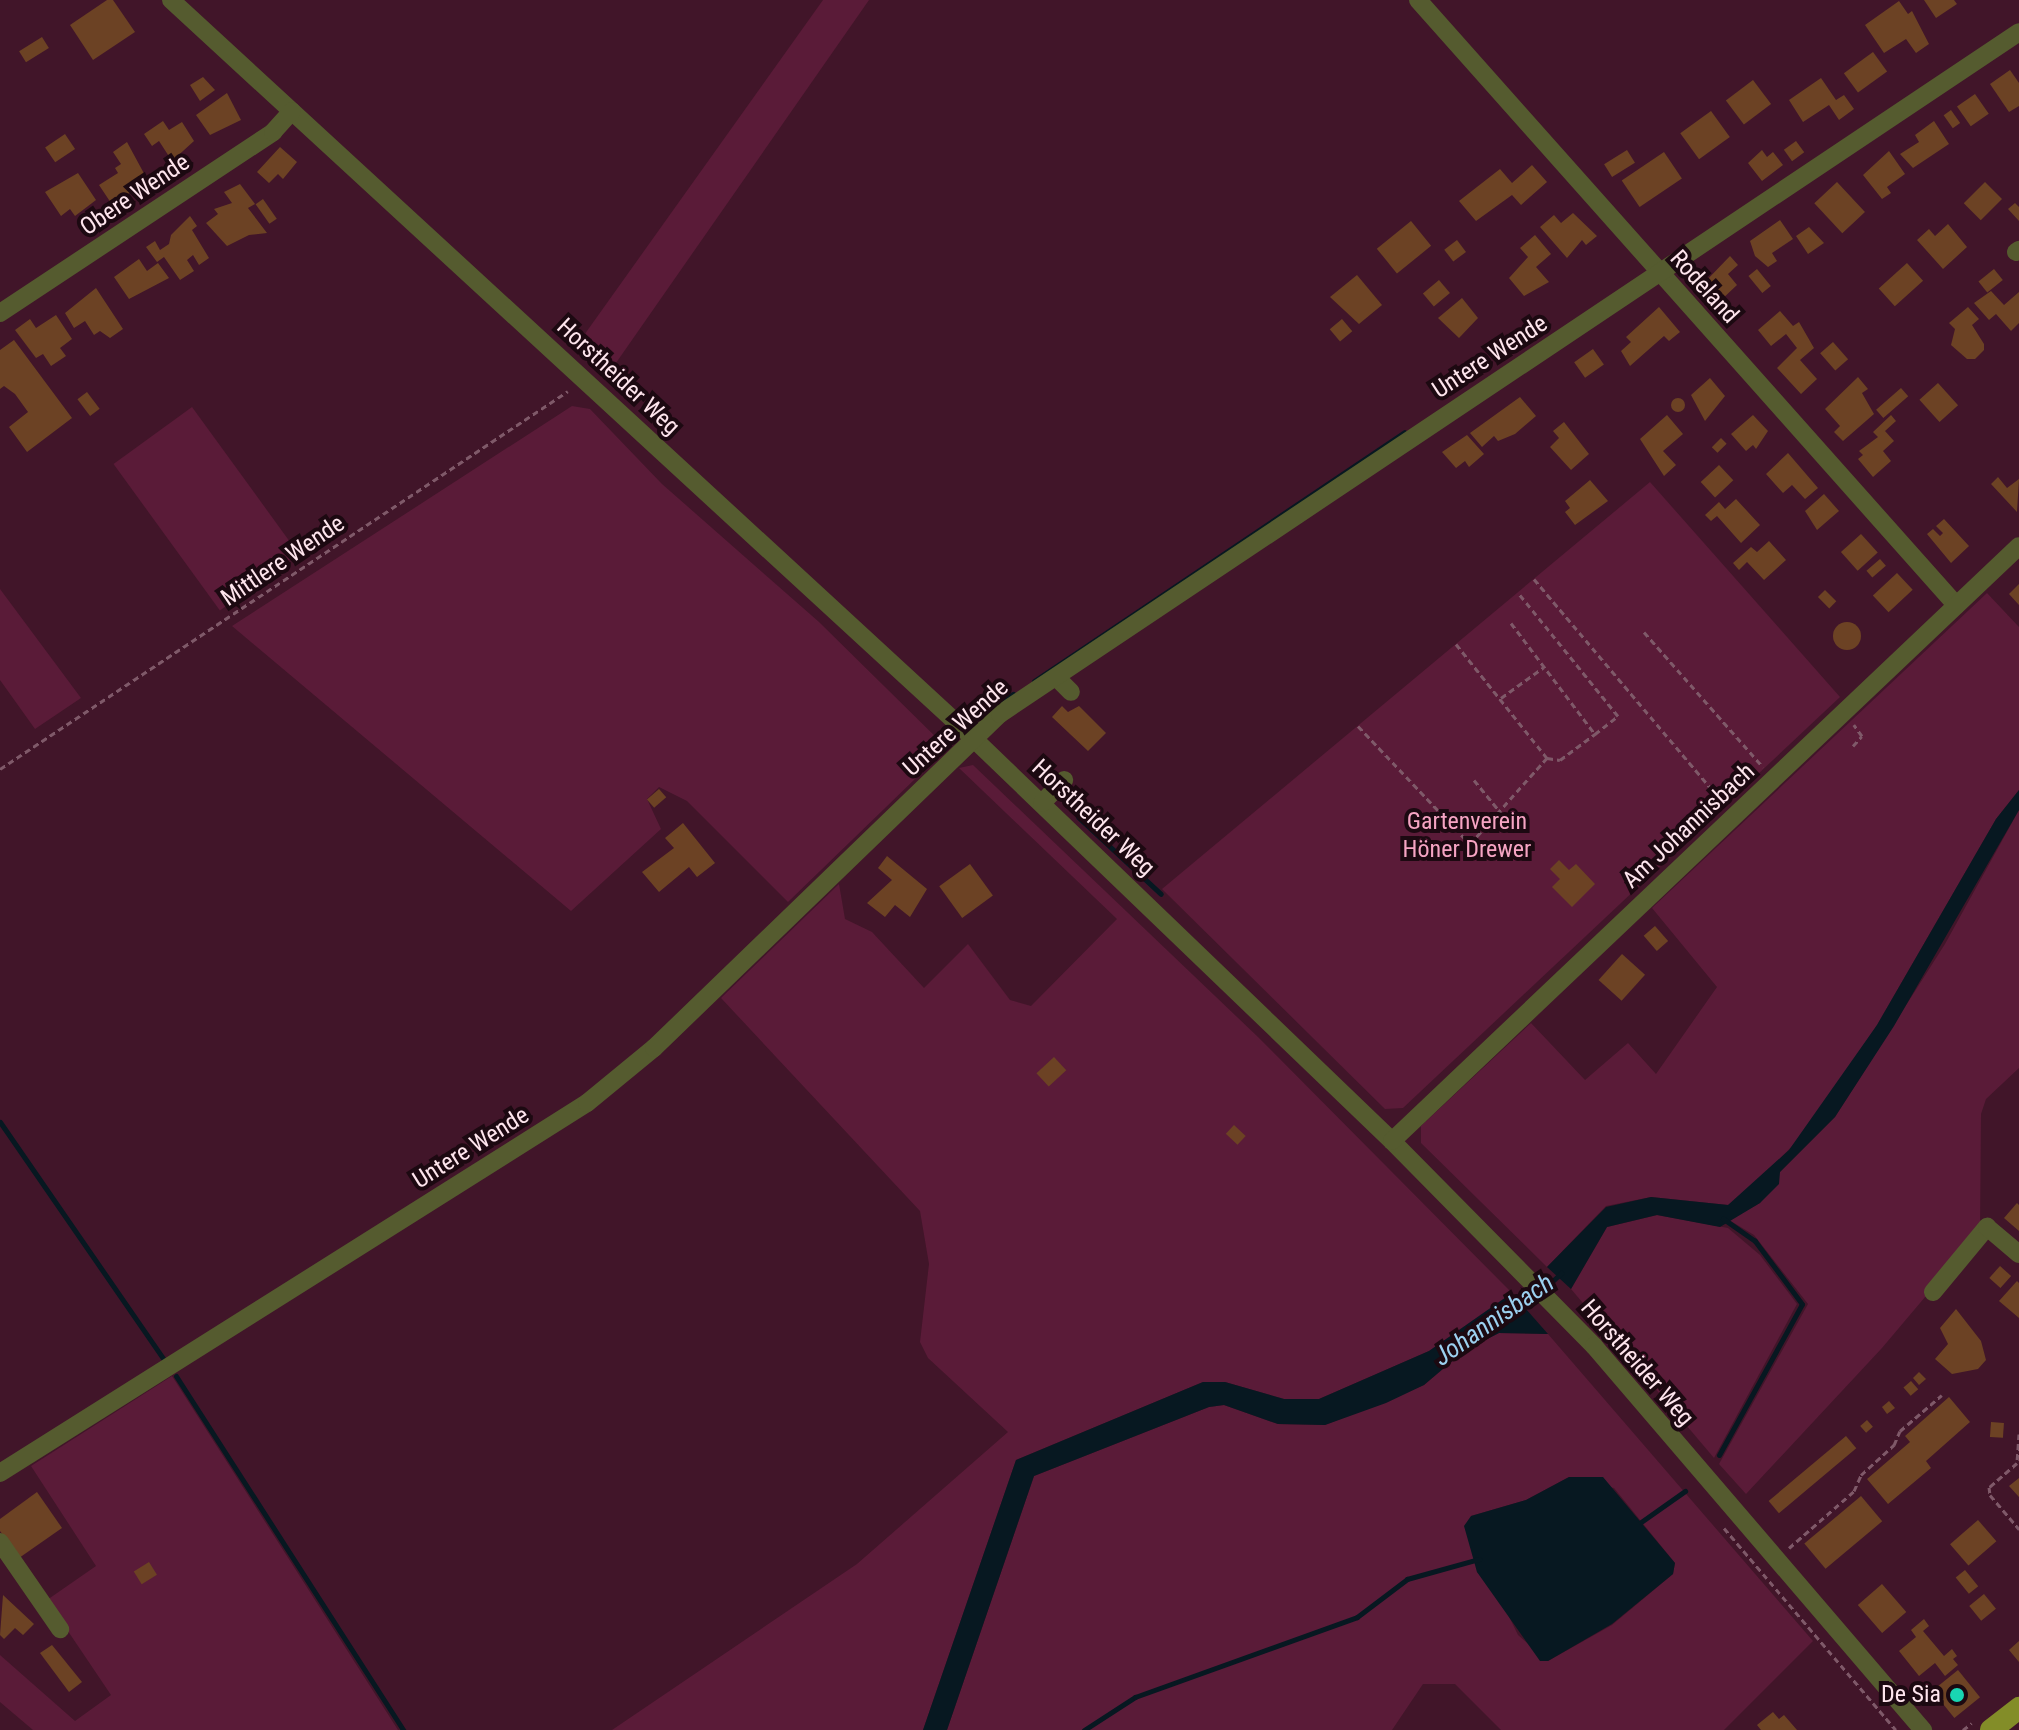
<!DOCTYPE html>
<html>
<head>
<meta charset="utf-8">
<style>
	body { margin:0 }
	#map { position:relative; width:2019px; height:1730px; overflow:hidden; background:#411529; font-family:"Roboto Condensed",sans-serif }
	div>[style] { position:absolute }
	.green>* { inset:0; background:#5a1b38; transform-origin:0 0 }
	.water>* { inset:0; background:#071821 }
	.stream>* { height:5px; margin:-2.5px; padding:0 2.5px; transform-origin:2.5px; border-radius:2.5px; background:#071821 }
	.building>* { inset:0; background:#6c4224; transform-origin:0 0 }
	.round { border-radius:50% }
	.path>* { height:3px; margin-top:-1.5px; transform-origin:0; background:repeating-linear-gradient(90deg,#7f5969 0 6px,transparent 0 10px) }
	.minor>* { height:18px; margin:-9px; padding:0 9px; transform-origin:9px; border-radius:9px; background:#555b2f }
	.major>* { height:22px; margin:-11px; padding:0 11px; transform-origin:11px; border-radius:11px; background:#838d28 }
	.dots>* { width:22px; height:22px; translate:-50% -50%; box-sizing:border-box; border:4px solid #1c0911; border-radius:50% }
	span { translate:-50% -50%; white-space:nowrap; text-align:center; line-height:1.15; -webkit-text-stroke:8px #1c0911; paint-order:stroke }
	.street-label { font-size:24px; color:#fee5ed }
	.park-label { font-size:24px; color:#f6a4c3 }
	.poi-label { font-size:24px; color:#fee5ed }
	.right { translate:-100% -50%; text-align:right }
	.water-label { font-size:26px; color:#9bd0ef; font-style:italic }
</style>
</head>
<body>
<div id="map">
	<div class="green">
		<i style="clip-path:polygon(823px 0,869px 0,609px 373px,577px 345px)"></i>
		<i style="clip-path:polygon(572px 406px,590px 409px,662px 484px,819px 622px,947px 748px,788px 902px,687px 801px,659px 787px,647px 799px,661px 829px,571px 911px,232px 626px)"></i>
		<i style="left:192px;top:407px;width:181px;height:97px;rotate:54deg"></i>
		<i style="clip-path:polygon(1650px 482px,1840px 697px,1403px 1108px,1385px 1109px,1162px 889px)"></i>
		<i style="clip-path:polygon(0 589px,81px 698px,35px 729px,0 680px)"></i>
		<i style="clip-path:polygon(1987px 593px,2019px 627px,2019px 790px,1996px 819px,1877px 1025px,1805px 1133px,1746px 1193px,1728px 1205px,1651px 1197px,1606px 1206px,1547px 1267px,1421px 1143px,1421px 1126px,1531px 1023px,1585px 1080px,1628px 1043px,1656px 1074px,1717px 987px,1652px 908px)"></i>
		<i style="clip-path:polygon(973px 765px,1258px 1037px,1512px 1293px,1429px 1351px,1319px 1399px,1284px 1399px,1225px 1382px,1203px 1382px,1016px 1460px,923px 1730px,612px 1730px,857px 1564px,1008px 1432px,928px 1358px,920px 1342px,929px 1264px,920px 1211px,721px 998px,839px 884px,845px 919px,872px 932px,924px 988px,968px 944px,1010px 1000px,1031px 1006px,1117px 919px,959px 768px)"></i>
		<i style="clip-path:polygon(2019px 810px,2019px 1068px,1986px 1099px,1981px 1114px,1980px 1232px,1882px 1348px,1746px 1494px,1719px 1464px,1808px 1304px,1754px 1235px,1729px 1220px,1760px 1203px,1780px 1172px,1835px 1117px,1945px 944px)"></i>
		<i style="clip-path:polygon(1657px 1215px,1728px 1228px,1760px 1255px,1797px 1304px,1714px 1458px,1571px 1289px,1607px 1227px)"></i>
		<i style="clip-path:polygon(evenodd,1499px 1333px,1548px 1334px,1813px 1641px,1724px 1730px,1501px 1730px,1455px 1684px,1423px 1684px,1392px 1730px,947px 1730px,1034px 1476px,1209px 1407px,1224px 1405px,1278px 1424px,1325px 1425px,1424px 1385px,1464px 1351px,1499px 1333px,1569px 1477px,1614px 1488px,1675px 1563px,1673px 1574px,1612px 1625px,1548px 1661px,1518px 1635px,1500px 1598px,1477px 1572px,1471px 1516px,1526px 1500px,1569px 1477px)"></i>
		<i style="clip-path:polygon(172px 1376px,398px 1730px,33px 1730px,0 1702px,0 1655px,75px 1721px,111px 1695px,47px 1600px,96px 1566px,31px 1466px)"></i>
	</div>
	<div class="water">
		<i style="clip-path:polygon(2019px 790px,2019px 810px,1894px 1026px,1835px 1117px,1780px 1172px,1779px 1184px,1760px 1203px,1720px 1227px,1657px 1215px,1607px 1227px,1571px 1289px,1547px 1267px,1606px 1207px,1651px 1197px,1728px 1205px,1789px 1150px,1877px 1025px,1996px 819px)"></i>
		<i style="clip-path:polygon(1512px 1293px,1548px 1334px,1499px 1333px,1464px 1351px,1424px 1385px,1386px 1403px,1325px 1425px,1278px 1424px,1224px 1405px,1209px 1407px,1034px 1476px,947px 1730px,923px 1730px,1016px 1460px,1203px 1382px,1225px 1382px,1284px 1399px,1319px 1399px,1429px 1351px)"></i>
		<i style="clip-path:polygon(1569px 1477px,1603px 1477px,1675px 1563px,1673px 1574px,1612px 1624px,1548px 1661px,1540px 1661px,1477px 1572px,1464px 1526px,1471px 1516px,1526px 1500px)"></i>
	</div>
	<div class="stream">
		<i style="left:1034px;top:681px;width:446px;rotate:-33.9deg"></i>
		<i style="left:975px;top:718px;width:45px;rotate:-32.3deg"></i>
		<i style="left:1078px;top:817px;width:113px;rotate:42.9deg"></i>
		<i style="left:0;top:1122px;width:289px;rotate:55.4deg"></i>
		<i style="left:1545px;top:1288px;width:22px;rotate:-43deg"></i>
		<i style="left:1520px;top:1308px;width:21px;rotate:-37deg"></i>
		<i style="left:176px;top:1376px;width:421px;rotate:57.3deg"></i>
		<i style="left:1719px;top:1455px;width:172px;rotate:-61.2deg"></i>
		<i style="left:1802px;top:1304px;width:79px;rotate:-126.7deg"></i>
		<i style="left:1755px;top:1241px;width:39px;rotate:-145deg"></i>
		<i style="left:1641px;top:1522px;width:54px;rotate:-35.2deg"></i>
		<i style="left:1084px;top:1730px;width:61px;rotate:-32.9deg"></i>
		<i style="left:1135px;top:1697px;width:236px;rotate:-19.8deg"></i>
		<i style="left:1357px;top:1617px;width:63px;rotate:-37.2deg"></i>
		<i style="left:1407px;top:1579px;width:75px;rotate:-15.5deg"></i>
	</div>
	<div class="building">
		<i style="clip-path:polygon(107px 0,113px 0,135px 32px,93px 60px,70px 25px)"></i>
		<i style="clip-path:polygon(1924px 0,1954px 0,1957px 4px,1936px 18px)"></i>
		<i style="clip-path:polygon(1899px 1px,1908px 14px,1912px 11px,1929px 44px,1916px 53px,1906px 39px,1884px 53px,1865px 25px)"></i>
		<i style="left:42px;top:37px;width:13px;height:27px;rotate:58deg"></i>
		<i style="left:1873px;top:52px;width:24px;height:36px;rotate:54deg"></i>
		<i style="clip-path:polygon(2010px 70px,2019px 83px,2019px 106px,2009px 112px,1990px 84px)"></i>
		<i style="clip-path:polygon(203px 77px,215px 90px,200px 101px,190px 85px)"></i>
		<i style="clip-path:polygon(1821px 78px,1836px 100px,1844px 95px,1854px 109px,1839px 120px,1829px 105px,1803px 122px,1789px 100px)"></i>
		<i style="left:1753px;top:80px;width:30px;height:34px;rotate:53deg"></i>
		<i style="clip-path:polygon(227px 93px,241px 120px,210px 135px,196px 115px)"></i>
		<i style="left:1975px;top:94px;width:24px;height:22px;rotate:55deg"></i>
		<i style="left:1951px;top:110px;width:16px;height:9px;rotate:55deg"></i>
		<i style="left:1711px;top:111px;width:32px;height:38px;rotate:54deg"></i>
		<i style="clip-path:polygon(163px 121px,169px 130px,182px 122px,194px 141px,172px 161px,159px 141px,152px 146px,144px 134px)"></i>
		<i style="clip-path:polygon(1934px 121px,1949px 144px,1913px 168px,1900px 154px,1919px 142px,1915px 135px)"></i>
		<i style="left:65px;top:134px;width:18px;height:24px;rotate:56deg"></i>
		<i style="left:1796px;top:141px;width:14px;height:15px;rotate:54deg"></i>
		<i style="clip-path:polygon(127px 142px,147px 179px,113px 206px,99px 185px,118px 173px,115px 168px,121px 164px,113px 152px)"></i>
		<i style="clip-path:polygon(280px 147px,297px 162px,283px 179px,278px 174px,269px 183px,257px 172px)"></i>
		<i style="left:1627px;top:150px;width:15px;height:27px;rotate:58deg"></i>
		<i style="clip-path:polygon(1762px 150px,1767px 157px,1773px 152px,1783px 165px,1762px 181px,1748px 163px)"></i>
		<i style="clip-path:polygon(1889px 151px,1905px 174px,1887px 187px,1891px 193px,1882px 199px,1863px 175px)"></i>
		<i style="left:1664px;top:152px;width:32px;height:51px;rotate:56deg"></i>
		<i style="clip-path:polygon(1532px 165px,1547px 182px,1521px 205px,1512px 195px,1476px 221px,1459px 201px,1500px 169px,1512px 183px)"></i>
		<i style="clip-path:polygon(78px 173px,96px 200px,75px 216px,70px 209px,61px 216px,45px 192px)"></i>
		<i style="left:1837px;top:182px;width:41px;height:31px;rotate:47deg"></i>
		<i style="left:1985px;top:182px;width:24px;height:30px;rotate:45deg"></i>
		<i style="clip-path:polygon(240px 184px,255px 204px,248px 208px,267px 233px,249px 235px,227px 246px,206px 223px,218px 214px,214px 209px,232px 203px,224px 192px)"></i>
		<i style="left:263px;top:199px;width:24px;height:9px;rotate:55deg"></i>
		<i style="clip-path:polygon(2015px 203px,2019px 207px,2019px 221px,2008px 209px)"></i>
		<i style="clip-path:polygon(1573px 213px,1597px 236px,1586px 245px,1582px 240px,1567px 258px,1540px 227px,1554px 215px,1561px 223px)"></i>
		<i style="clip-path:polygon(190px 216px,197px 226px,192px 230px,209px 258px,199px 265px,193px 255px,187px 260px,194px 271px,180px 280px,164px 257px,157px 262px,146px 247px,155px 241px,160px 250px,169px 244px,171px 235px)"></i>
		<i style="clip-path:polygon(1780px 220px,1793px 239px,1772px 253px,1777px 261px,1768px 267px,1755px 256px,1750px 241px)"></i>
		<i style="left:1411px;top:221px;width:32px;height:44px;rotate:51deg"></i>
		<i style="clip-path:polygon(1948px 224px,1967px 247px,1943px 269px,1917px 240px,1929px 229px,1935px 236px)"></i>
		<i style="clip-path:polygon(1809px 227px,1824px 243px,1808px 254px,1796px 236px)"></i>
		<i style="clip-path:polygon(1535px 235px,1551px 254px,1536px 267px,1549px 282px,1524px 296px,1509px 278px,1528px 257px,1520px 248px)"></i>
		<i style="left:1457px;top:240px;width:15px;height:16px;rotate:53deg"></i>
		<i style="clip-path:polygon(1730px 256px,1738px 265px,1728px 274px,1737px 285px,1719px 302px,1703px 284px)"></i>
		<i style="clip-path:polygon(139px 259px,147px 271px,158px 263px,169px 278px,129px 299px,114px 277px)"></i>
		<i style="left:1907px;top:263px;width:24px;height:38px;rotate:48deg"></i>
		<i style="left:1757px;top:269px;width:22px;height:11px;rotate:51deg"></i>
		<i style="left:1994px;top:269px;width:14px;height:20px;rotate:51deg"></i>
		<i style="clip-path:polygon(1357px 275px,1382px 305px,1359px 324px,1330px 297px)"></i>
		<i style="left:1439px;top:280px;width:17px;height:21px;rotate:50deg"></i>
		<i style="clip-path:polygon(96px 288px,123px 329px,110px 338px,100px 331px,94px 335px,85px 321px,74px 328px,65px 313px)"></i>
		<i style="clip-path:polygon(1991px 291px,2004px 305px,2019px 292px,2019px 323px,2011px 331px,1996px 314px,1989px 320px,1974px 303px)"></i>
		<i style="clip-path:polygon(1462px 298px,1478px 318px,1459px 338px,1438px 318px)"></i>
		<i style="clip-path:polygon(1659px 307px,1680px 332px,1669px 341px,1664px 336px,1630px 366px,1621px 351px,1631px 342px,1626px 337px)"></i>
		<i style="clip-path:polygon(1968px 307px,1979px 319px,1972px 325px,1984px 344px,1984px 350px,1975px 359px,1967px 359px,1951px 345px,1955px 329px,1949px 323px)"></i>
		<i style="clip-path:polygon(1780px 311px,1793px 326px,1799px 322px,1814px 348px,1800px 360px,1817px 379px,1801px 394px,1777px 368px,1797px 348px,1786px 334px,1771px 346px,1758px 330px)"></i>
		<i style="clip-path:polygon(56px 315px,72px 339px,60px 348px,66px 356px,51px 366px,43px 354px,36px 358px,15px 330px,30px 319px,36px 328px)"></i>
		<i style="left:1342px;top:319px;width:16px;height:16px;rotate:50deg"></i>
		<i style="clip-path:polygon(14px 340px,72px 418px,27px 452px,9px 427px,28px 412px,15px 394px,4px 386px,0 389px,0 350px)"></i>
		<i style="left:1833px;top:342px;width:23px;height:17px;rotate:49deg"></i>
		<i style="left:1593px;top:349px;width:19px;height:23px;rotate:55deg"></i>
		<i style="clip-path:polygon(1858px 377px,1868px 389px,1862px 393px,1874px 414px,1843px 441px,1834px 432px,1840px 426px,1825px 409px)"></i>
		<i style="clip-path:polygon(1710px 378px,1725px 396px,1705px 421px,1691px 395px)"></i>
		<i style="left:1938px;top:383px;width:30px;height:25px;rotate:48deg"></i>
		<i style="left:1901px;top:388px;width:11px;height:33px;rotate:49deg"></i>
		<i style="left:87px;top:392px;width:21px;height:12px;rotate:53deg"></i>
		<i style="clip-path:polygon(1520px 397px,1536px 416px,1515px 434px,1498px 441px,1494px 436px,1482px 447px,1470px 433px)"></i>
		<i class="round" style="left:1671px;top:398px;width:14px;height:14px"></i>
		<i style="clip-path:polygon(1667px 415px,1683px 434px,1663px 451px,1676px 465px,1664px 476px,1640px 439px)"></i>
		<i style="clip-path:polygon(1753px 415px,1768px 431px,1756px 449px,1753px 445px,1746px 451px,1731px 434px)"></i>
		<i style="clip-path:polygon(1891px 415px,1896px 421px,1885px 431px,1894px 441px,1883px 451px,1891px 461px,1873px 477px,1858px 459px,1863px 455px,1859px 451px,1878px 437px,1873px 432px)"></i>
		<i style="clip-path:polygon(1564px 422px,1589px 454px,1571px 470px,1550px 447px,1559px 438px,1553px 431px)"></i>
		<i style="clip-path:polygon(1467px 435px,1484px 454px,1469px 467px,1465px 461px,1456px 468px,1442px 452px)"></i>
		<i style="left:1721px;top:438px;width:8px;height:13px;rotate:45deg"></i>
		<i style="clip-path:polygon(1788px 453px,1818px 488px,1805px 499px,1792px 485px,1783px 493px,1766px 474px)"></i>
		<i style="left:1719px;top:465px;width:21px;height:25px;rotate:47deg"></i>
		<i style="clip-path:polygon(1998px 477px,2007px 488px,2019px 479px,2017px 512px,1991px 484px)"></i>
		<i style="clip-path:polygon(1590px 480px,1608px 501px,1575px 525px,1565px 512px,1570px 508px,1565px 501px)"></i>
		<i style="clip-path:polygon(1824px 494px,1839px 511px,1817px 530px,1805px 511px)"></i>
		<i style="clip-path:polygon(1736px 499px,1760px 525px,1741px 543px,1717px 516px,1711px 521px,1705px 515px,1719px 502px,1725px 509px)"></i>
		<i style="clip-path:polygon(1944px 519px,1969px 546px,1951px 563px,1927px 534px,1933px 529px,1940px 536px,1943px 533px,1936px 526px)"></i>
		<i style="left:1861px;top:534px;width:25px;height:27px;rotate:48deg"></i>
		<i style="clip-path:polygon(1769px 541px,1786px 560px,1764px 580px,1747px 562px,1739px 570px,1733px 563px,1751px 547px,1757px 552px)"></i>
		<i style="left:1880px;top:559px;width:9px;height:18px;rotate:49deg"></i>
		<i style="left:1897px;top:573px;width:23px;height:33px;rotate:47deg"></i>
		<i style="clip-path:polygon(2019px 584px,2019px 605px,2009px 594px)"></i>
		<i style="left:1825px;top:590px;width:16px;height:10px;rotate:45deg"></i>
		<i class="round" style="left:1833px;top:622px;width:28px;height:28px"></i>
		<i style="clip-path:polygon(1062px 706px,1068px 712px,1079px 706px,1106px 733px,1088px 751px,1052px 717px)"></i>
		<i style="left:659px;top:789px;width:11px;height:16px;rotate:49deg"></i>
		<i style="clip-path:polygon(683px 823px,715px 863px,697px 877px,689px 867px,659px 892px,642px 872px,674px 848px,665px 838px)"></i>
		<i style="clip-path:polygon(887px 856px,927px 889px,910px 917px,895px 905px,885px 917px,867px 903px,892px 880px,878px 868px)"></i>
		<i style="clip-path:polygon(1559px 860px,1569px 870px,1576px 864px,1595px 884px,1572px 907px,1552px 887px,1560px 879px,1550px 869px)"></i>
		<i style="left:970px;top:864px;width:39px;height:38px;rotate:54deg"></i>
		<i style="left:1655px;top:926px;width:20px;height:15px;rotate:49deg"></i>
		<i style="left:1622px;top:954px;width:31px;height:35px;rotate:42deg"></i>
		<i style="left:1054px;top:1057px;width:18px;height:24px;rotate:47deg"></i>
		<i style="left:1234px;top:1125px;width:16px;height:12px;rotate:43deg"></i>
		<i style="clip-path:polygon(2017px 1203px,2019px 1205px,2019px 1231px,2004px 1218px)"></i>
		<i style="left:2000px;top:1266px;width:15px;height:16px;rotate:42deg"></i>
		<i style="clip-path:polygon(2017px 1281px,2019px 1283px,2019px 1318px,1999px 1301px)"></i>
		<i style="clip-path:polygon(1956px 1309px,1981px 1341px,1986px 1360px,1978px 1369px,1952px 1374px,1935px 1359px,1948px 1344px,1940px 1328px)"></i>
		<i style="clip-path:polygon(1919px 1372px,1926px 1379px,1919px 1385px,1913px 1378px)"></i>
		<i style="left:1911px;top:1381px;width:11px;height:10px;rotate:49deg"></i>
		<i style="clip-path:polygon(1949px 1397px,1970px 1422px,1926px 1461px,1931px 1468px,1888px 1504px,1867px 1479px,1910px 1442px,1905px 1436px)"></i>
		<i style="clip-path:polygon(1889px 1401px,1895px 1408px,1887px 1414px,1882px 1407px)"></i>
		<i style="left:1867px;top:1420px;width:9px;height:9px;rotate:49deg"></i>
		<i style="left:1991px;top:1422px;width:13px;height:15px;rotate:4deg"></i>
		<i style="left:1846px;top:1436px;width:16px;height:101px;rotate:50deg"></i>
		<i style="clip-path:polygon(2019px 1478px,2019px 1497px,2009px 1486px)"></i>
		<i style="clip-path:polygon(37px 1492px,62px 1528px,19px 1558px,0 1531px,0 1519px)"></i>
		<i style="left:1861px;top:1496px;width:33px;height:74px;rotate:50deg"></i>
		<i style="left:1978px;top:1520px;width:28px;height:37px;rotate:49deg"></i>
		<i style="left:149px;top:1562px;width:15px;height:18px;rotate:58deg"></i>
		<i style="left:1965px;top:1570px;width:21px;height:12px;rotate:51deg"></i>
		<i style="left:1882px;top:1584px;width:37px;height:32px;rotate:49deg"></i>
		<i style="left:1984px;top:1594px;width:19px;height:19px;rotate:51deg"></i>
		<i style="clip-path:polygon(3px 1595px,34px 1624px,23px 1635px,15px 1628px,4px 1639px,0 1635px)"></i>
		<i style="clip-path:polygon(1924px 1619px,1929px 1626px,1923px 1631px,1944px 1656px,1952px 1649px,1957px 1656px,1953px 1659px,1958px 1665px,1945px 1676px,1935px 1663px,1919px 1676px,1899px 1651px,1916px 1637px,1911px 1630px)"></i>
		<i style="clip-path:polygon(2019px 1641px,2019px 1662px,2009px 1650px)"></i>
		<i style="clip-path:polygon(52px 1645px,82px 1682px,69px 1692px,40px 1653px)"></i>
		<i style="left:1958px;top:1670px;width:35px;height:33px;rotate:51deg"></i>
		<i style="clip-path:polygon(1773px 1712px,1779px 1719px,1784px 1715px,1797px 1730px,1761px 1730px,1757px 1725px)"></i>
	</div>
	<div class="path">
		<i style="left:1534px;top:579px;width:294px;rotate:49.8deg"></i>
		<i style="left:1511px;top:623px;width:139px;rotate:52.9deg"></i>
		<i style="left:1644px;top:632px;width:180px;rotate:48.6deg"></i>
		<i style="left:1456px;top:644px;width:146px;rotate:51.4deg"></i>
		<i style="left:1547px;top:758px;width:13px;rotate:9deg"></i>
		<i style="left:1560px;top:760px;width:44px;rotate:-36.6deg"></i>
		<i style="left:1595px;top:734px;width:29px;rotate:-38deg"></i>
		<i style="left:1618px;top:716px;width:156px;rotate:-129deg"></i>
		<i style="left:1501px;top:698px;width:53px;rotate:-35.8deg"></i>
		<i style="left:1358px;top:726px;width:163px;rotate:46.5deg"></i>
		<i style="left:1470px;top:844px;width:115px;rotate:-48.2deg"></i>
		<i style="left:1853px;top:746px;width:13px;rotate:-48deg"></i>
		<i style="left:1862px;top:736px;width:14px;rotate:-126deg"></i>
		<i style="left:0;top:769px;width:682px;rotate:-33.64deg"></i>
		<i style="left:1474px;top:780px;width:43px;rotate:50.7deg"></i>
		<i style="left:2019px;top:1434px;width:29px;rotate:94deg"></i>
		<i style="left:2017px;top:1463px;width:37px;rotate:139deg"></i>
		<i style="left:1989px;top:1487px;width:8px;rotate:83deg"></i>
		<i style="left:1990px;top:1495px;width:45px;rotate:49.5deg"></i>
		<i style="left:1724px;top:1528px;width:265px;rotate:49.6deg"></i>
		<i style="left:1789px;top:1548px;width:86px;rotate:-41.2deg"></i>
		<i style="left:1854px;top:1491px;width:17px;rotate:-66deg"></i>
		<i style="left:1861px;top:1475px;width:45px;rotate:-42.3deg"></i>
		<i style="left:1894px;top:1445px;width:15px;rotate:-67deg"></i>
		<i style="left:1900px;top:1431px;width:55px;rotate:-40.6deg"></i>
		<i style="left:1963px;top:1730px;width:11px;rotate:-38deg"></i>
	</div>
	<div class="minor">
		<i style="left:171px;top:0;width:1091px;rotate:42.62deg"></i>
		<i style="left:974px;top:739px;width:580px;rotate:43.88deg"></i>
		<i style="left:1392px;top:1141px;width:288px;rotate:45.4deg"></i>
		<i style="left:1594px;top:1346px;width:506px;rotate:49.41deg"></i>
		<i style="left:1418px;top:0;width:810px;rotate:48.35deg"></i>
		<i style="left:2016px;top:252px;width:4px;rotate:-34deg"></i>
		<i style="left:0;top:313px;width:328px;rotate:-33.5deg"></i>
		<i style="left:273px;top:132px;width:28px;rotate:-48deg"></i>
		<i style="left:1056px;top:677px;width:21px;rotate:45deg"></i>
		<i style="left:1042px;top:803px;width:32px;rotate:-46deg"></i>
		<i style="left:1392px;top:1141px;width:864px;rotate:-43.5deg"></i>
		<i style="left:1933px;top:1292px;width:85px;rotate:-50.3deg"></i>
		<i style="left:1987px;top:1227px;width:42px;rotate:40.2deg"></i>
		<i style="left:0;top:1473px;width:694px;rotate:-32.22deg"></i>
		<i style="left:587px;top:1103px;width:87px;rotate:-39.4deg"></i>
		<i style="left:654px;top:1048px;width:481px;rotate:-44deg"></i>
		<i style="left:1000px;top:714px;width:1226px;rotate:-33.79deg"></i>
		<i style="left:0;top:1542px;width:106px;rotate:55.4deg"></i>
	</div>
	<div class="major">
		<i style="left:1991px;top:1730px;width:36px;rotate:-38deg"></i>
	</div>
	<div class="dots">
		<i style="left:1957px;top:1695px;background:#19d5b2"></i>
	</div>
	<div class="street-label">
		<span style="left:135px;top:195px;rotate:-34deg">Obere Wende</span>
		<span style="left:1704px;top:287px;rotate:48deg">Rodeland</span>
		<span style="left:1490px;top:357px;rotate:-33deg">Untere Wende</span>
		<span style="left:618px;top:377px;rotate:43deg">Horstheider Weg</span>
		<span style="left:283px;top:561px;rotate:-34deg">Mittlere Wende</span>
		<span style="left:956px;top:728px;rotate:-42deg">Untere Wende</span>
		<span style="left:1093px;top:818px;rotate:43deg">Horstheider Weg</span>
		<span style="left:1689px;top:826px;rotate:-43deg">Am Johannisbach</span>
		<span style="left:471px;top:1148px;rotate:-32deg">Untere Wende</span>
		<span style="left:1637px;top:1363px;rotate:49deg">Horstheider Weg</span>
	</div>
	<div class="park-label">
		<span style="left:1467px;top:836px">Gartenverein<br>Höner Drewer</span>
	</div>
	<div class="poi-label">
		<span class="right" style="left:1941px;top:1695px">De Sia</span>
	</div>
	<div class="water-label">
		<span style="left:1494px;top:1320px;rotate:-35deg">Johannisbach</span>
	</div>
</div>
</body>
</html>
